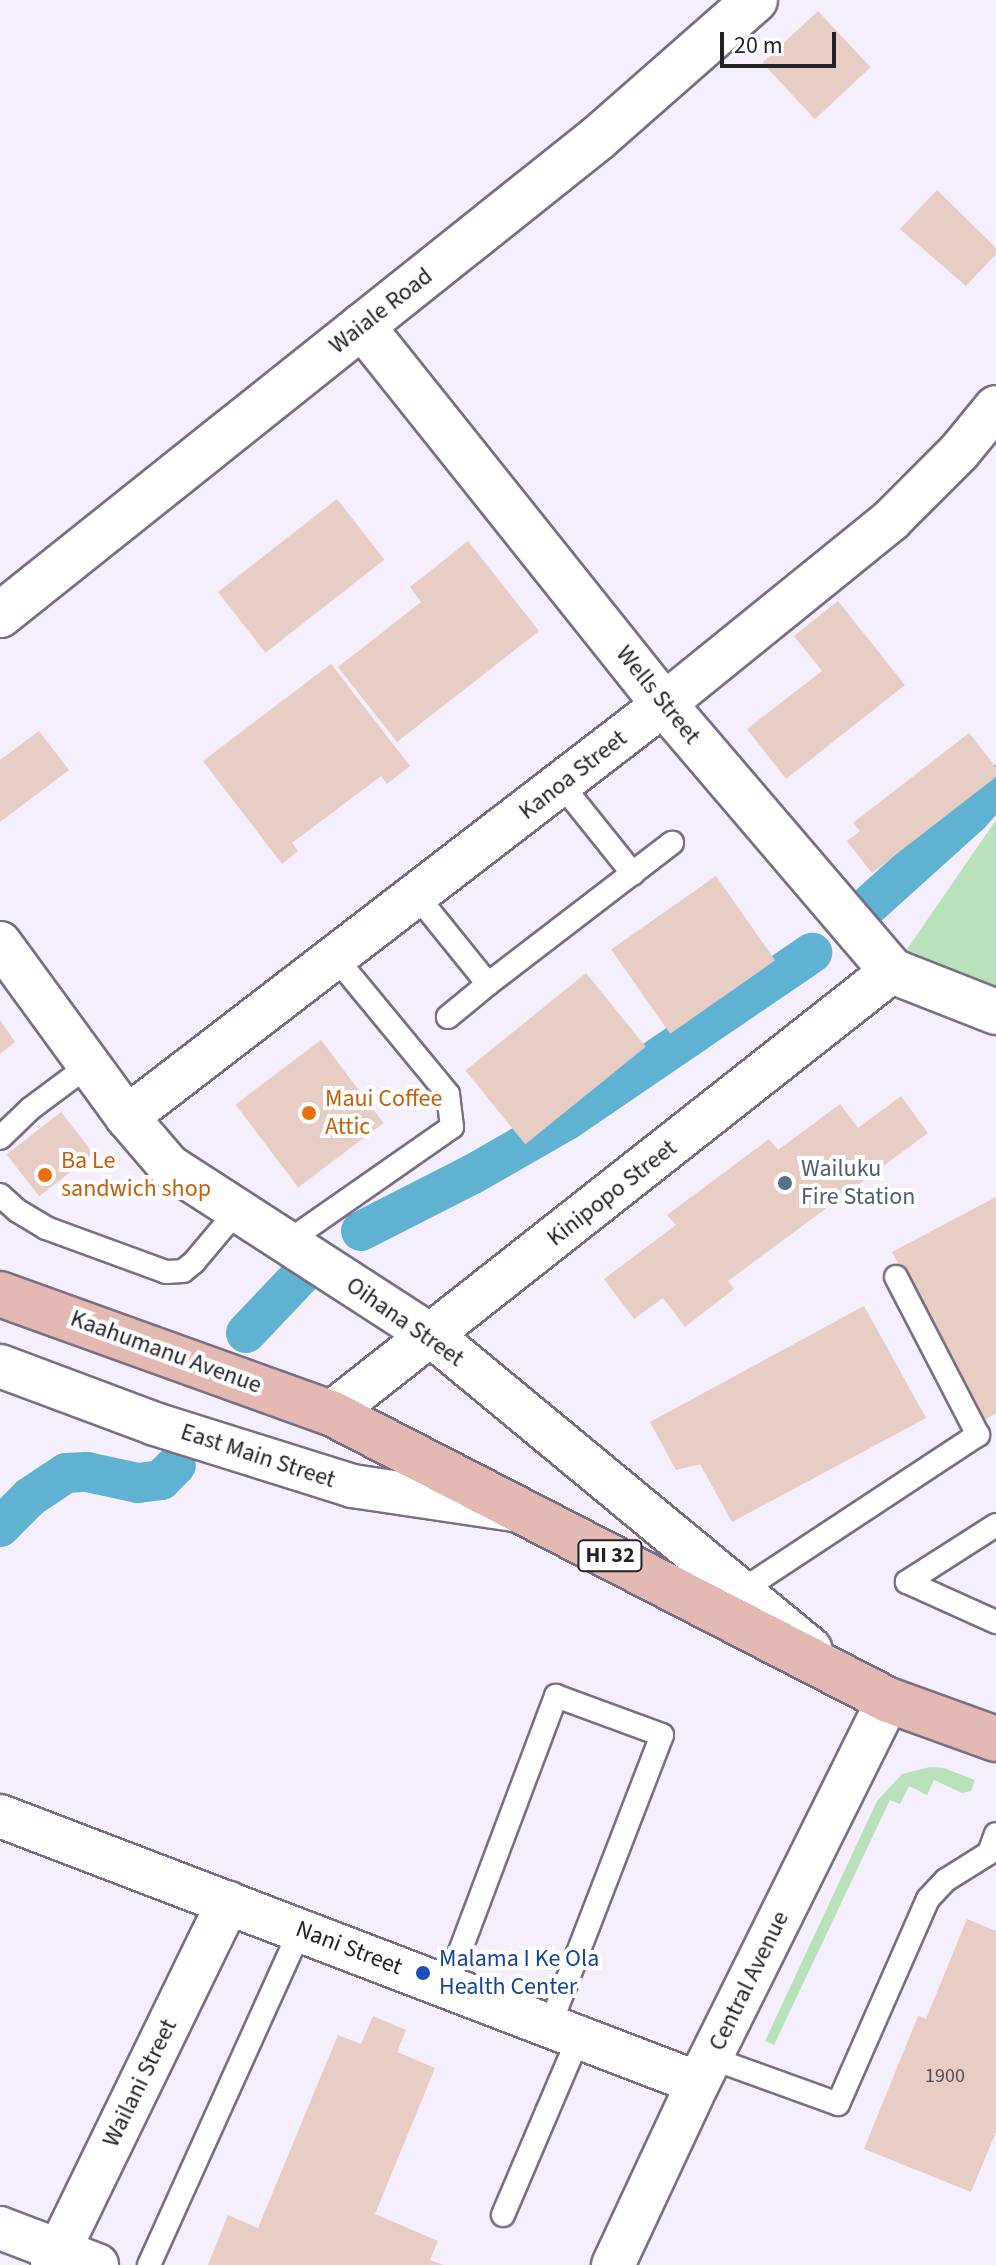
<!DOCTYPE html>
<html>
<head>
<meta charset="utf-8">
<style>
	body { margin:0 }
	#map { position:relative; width:996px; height:2265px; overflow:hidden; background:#f5eefc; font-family:"Source Sans 3",sans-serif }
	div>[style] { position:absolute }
	.green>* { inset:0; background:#b9e2bb }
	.canal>* { height:40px; margin:-20px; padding:0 20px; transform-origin:20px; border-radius:20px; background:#5fb2d2 }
	.building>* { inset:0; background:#e7cdc4; transform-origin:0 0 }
	.roads { filter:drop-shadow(2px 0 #796f83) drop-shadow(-2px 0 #796f83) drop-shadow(0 2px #796f83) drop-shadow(0 -2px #796f83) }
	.service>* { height:22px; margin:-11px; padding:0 11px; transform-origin:11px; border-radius:11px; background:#fff }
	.minor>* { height:42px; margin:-21px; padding:0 21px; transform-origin:21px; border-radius:21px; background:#fff }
	.tertiary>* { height:44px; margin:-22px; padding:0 22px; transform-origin:22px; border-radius:22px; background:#fff }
	.primary>* { height:44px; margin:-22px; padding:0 22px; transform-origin:22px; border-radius:22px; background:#e4b8b3 }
	.dots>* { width:22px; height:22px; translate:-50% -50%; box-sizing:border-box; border:4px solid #fff; border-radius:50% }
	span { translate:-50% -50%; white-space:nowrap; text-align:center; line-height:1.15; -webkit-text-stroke:8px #fff; paint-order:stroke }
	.number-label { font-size:20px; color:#564c50 }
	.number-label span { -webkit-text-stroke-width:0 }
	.shield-label span { padding:2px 6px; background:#fff; border:2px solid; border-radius:6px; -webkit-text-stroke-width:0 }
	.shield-label { font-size:22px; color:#252129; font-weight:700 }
	.street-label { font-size:24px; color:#252129 }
	.food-label { font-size:24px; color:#c56008 }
	.left { translate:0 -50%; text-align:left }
	.service-label { font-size:24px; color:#4e5e75 }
	.transit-label { font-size:24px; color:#164399 }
	.scale { position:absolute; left:720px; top:32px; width:116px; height:36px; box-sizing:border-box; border:4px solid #252129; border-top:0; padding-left:10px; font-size:24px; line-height:28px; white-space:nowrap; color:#252129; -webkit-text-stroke:6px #fff; paint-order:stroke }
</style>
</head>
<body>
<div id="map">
	<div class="green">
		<i style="clip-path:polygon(996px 820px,996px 1012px,892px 971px)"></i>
		<i style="clip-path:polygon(930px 1767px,944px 1768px,975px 1780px,971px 1791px,962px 1793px,934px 1780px,927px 1795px,909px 1786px,900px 1804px,890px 1800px,774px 2045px,765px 2041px,877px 1801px,902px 1774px)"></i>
	</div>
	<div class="canal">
		<i style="left:867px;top:907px;width:139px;rotate:-42.1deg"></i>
		<i style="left:970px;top:814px;width:39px;rotate:-48deg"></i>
		<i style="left:361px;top:1231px;width:126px;rotate:-27deg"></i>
		<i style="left:473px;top:1174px;width:108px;rotate:-29.9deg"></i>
		<i style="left:567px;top:1120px;width:297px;rotate:-34.3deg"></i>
		<i style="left:246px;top:1333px;width:83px;rotate:-46.5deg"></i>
		<i style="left:0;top:1527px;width:42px;rotate:-45deg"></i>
		<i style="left:30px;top:1497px;width:43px;rotate:-33.7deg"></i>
		<i style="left:66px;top:1473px;width:21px;rotate:-3deg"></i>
		<i style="left:87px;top:1472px;width:52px;rotate:12.2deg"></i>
		<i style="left:138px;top:1483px;width:23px;rotate:-7deg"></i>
		<i style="left:161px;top:1480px;width:21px;rotate:-45deg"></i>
	</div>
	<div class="building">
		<i style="left:818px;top:11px;width:77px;height:76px;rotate:47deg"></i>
		<i style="clip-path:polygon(937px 190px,996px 248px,996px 254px,966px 286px,900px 229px)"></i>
		<i style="left:337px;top:499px;width:77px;height:151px;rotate:52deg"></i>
		<i style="clip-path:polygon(468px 541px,539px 631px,397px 742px,338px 667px,421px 602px,410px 587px)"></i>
		<i style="clip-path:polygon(838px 601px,905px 685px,786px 779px,747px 729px,822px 671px,794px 636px)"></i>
		<i style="clip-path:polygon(331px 664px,410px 766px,387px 784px,381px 776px,292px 843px,298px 851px,282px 864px,203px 761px)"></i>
		<i style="clip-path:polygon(39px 731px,69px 770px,0 822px,0 760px)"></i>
		<i style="clip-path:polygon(969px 733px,996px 767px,996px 777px,872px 873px,847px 841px,860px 831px,853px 823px)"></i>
		<i style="left:716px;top:876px;width:103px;height:128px;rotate:55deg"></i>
		<i style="left:586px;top:973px;width:95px;height:155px;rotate:51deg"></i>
		<i style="clip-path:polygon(0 1020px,15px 1042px,0 1054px)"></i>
		<i style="left:321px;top:1040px;width:104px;height:107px;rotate:53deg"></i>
		<i style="clip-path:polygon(901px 1096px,928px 1133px,728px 1281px,734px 1289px,685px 1327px,663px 1298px,634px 1319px,604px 1279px,676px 1225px,667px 1215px,769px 1139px,778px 1150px,840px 1104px,858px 1128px)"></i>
		<i style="left:61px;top:1112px;width:53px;height:69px;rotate:52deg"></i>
		<i style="clip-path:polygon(996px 1197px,996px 1413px,983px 1421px,892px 1252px)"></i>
		<i style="clip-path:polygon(864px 1306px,926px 1418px,732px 1522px,700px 1464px,676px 1470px,650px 1422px)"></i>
		<i style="clip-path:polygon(967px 1919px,996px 1931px,996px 2132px,971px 2192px,864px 2149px,918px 2016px,926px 2019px)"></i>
		<i style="clip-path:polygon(373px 2016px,406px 2030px,397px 2052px,435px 2068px,375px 2214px,438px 2241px,430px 2260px,443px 2265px,208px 2265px,228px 2215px,258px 2228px,338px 2035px,361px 2044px)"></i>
	</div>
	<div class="roads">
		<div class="service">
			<i style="left:561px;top:784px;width:115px;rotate:51.3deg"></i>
			<i style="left:417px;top:896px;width:113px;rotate:51.1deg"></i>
			<i style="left:488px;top:984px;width:52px;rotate:140.5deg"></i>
			<i style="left:488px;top:984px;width:232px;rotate:-37.5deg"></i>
			<i style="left:0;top:1138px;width:42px;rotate:-44deg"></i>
			<i style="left:30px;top:1109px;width:74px;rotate:-36.7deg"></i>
			<i style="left:0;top:1195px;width:24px;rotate:42deg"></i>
			<i style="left:18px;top:1211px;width:33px;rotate:31deg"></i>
			<i style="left:46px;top:1228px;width:128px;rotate:20.1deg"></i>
			<i style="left:166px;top:1272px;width:17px;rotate:-3deg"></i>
			<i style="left:183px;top:1271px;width:14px;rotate:-39deg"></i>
			<i style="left:194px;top:1262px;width:67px;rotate:-49.9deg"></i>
			<i style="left:287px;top:1242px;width:201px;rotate:-34.9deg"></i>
			<i style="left:452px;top:1127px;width:33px;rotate:-97deg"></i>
			<i style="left:448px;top:1094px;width:178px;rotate:-129.5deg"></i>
			<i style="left:996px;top:1525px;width:106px;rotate:147.4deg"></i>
			<i style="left:907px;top:1582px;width:98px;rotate:24.2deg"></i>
			<i style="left:741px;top:1591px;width:284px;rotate:-33.4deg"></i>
			<i style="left:978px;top:1435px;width:178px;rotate:-117.4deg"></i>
			<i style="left:447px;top:1986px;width:310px;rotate:-69.4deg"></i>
			<i style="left:556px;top:1696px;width:113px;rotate:20.2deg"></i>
			<i style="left:662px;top:1735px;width:312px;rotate:111.1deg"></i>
			<i style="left:711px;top:2058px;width:135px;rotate:19.9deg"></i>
			<i style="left:838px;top:2104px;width:224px;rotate:-66.3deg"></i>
			<i style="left:928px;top:1899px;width:26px;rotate:-47deg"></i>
			<i style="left:946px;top:1880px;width:51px;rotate:-32.1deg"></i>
			<i style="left:989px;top:1853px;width:20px;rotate:-70deg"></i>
			<i style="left:503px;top:2215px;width:194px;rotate:-66.9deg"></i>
			<i style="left:149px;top:2265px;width:369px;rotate:-65.7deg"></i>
		</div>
		<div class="minor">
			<i style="left:0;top:943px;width:215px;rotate:53.9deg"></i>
			<i style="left:127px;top:1117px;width:65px;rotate:49.4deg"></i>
			<i style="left:169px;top:1166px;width:313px;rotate:32.9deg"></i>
			<i style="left:432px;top:1336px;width:491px;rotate:39.6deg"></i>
			<i style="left:127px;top:1117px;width:677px;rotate:-37.56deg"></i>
			<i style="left:664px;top:704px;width:292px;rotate:-39deg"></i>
			<i style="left:891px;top:520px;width:96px;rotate:-45deg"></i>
			<i style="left:959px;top:452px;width:58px;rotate:-50.6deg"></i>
			<i style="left:0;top:1366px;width:165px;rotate:20.5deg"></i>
			<i style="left:155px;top:1424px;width:207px;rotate:17.4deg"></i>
			<i style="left:353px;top:1486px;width:162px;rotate:8.5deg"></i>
			<i style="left:331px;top:1413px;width:714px;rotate:-38.23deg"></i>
			<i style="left:0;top:1816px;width:747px;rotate:20.93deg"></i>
			<i style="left:0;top:2228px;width:104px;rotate:20.9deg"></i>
			<i style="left:52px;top:2265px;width:403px;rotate:-64.1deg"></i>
			<i style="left:613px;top:2265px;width:201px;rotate:-65deg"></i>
			<i style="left:698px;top:2083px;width:428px;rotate:-63.6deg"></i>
		</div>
		<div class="tertiary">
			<i style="left:362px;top:326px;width:484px;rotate:51.4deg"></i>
			<i style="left:664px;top:704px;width:351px;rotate:49.5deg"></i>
			<i style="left:892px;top:971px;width:112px;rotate:21.5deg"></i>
			<i style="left:0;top:615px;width:765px;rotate:-38.58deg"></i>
			<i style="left:598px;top:138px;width:209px;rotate:-41.3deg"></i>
		</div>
		<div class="primary">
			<i style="left:0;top:1294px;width:352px;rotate:19.8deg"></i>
			<i style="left:331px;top:1413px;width:627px;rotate:27.26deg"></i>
			<i style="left:888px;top:1700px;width:115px;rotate:19.9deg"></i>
		</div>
	</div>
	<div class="dots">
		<i style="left:309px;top:1113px;background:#e8710a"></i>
		<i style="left:45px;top:1175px;background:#e8710a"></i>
		<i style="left:785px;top:1183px;background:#5c6f8a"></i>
		<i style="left:423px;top:1973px;background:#1a4fb4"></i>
	</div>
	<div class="number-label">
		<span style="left:945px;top:2076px">1900</span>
	</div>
	<div class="shield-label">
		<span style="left:610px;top:1556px">HI 32</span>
	</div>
	<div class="street-label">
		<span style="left:381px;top:311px;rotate:-38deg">Waiale Road</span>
		<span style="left:658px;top:695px;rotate:51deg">Wells Street</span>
		<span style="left:573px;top:775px;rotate:-38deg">Kanoa Street</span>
		<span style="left:612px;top:1193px;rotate:-38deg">Kinipopo Street</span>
		<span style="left:405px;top:1322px;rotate:35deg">Oihana Street</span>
		<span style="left:166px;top:1352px;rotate:20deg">Kaahumanu Avenue</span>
		<span style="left:258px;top:1456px;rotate:18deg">East Main Street</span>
		<span style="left:349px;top:1948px;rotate:21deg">Nani Street</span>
		<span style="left:749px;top:1981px;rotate:-64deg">Central Avenue</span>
		<span style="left:140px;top:2083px;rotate:-64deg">Wailani Street</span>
	</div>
	<div class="food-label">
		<span class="left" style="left:325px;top:1113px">Maui Coffee<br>Attic</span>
		<span class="left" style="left:61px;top:1175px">Ba Le<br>sandwich shop</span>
	</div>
	<div class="service-label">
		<span class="left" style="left:801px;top:1183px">Wailuku<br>Fire Station</span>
	</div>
	<div class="transit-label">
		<span class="left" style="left:439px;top:1973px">Malama I Ke Ola<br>Health Center</span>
	</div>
	<div class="scale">20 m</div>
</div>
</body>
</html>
